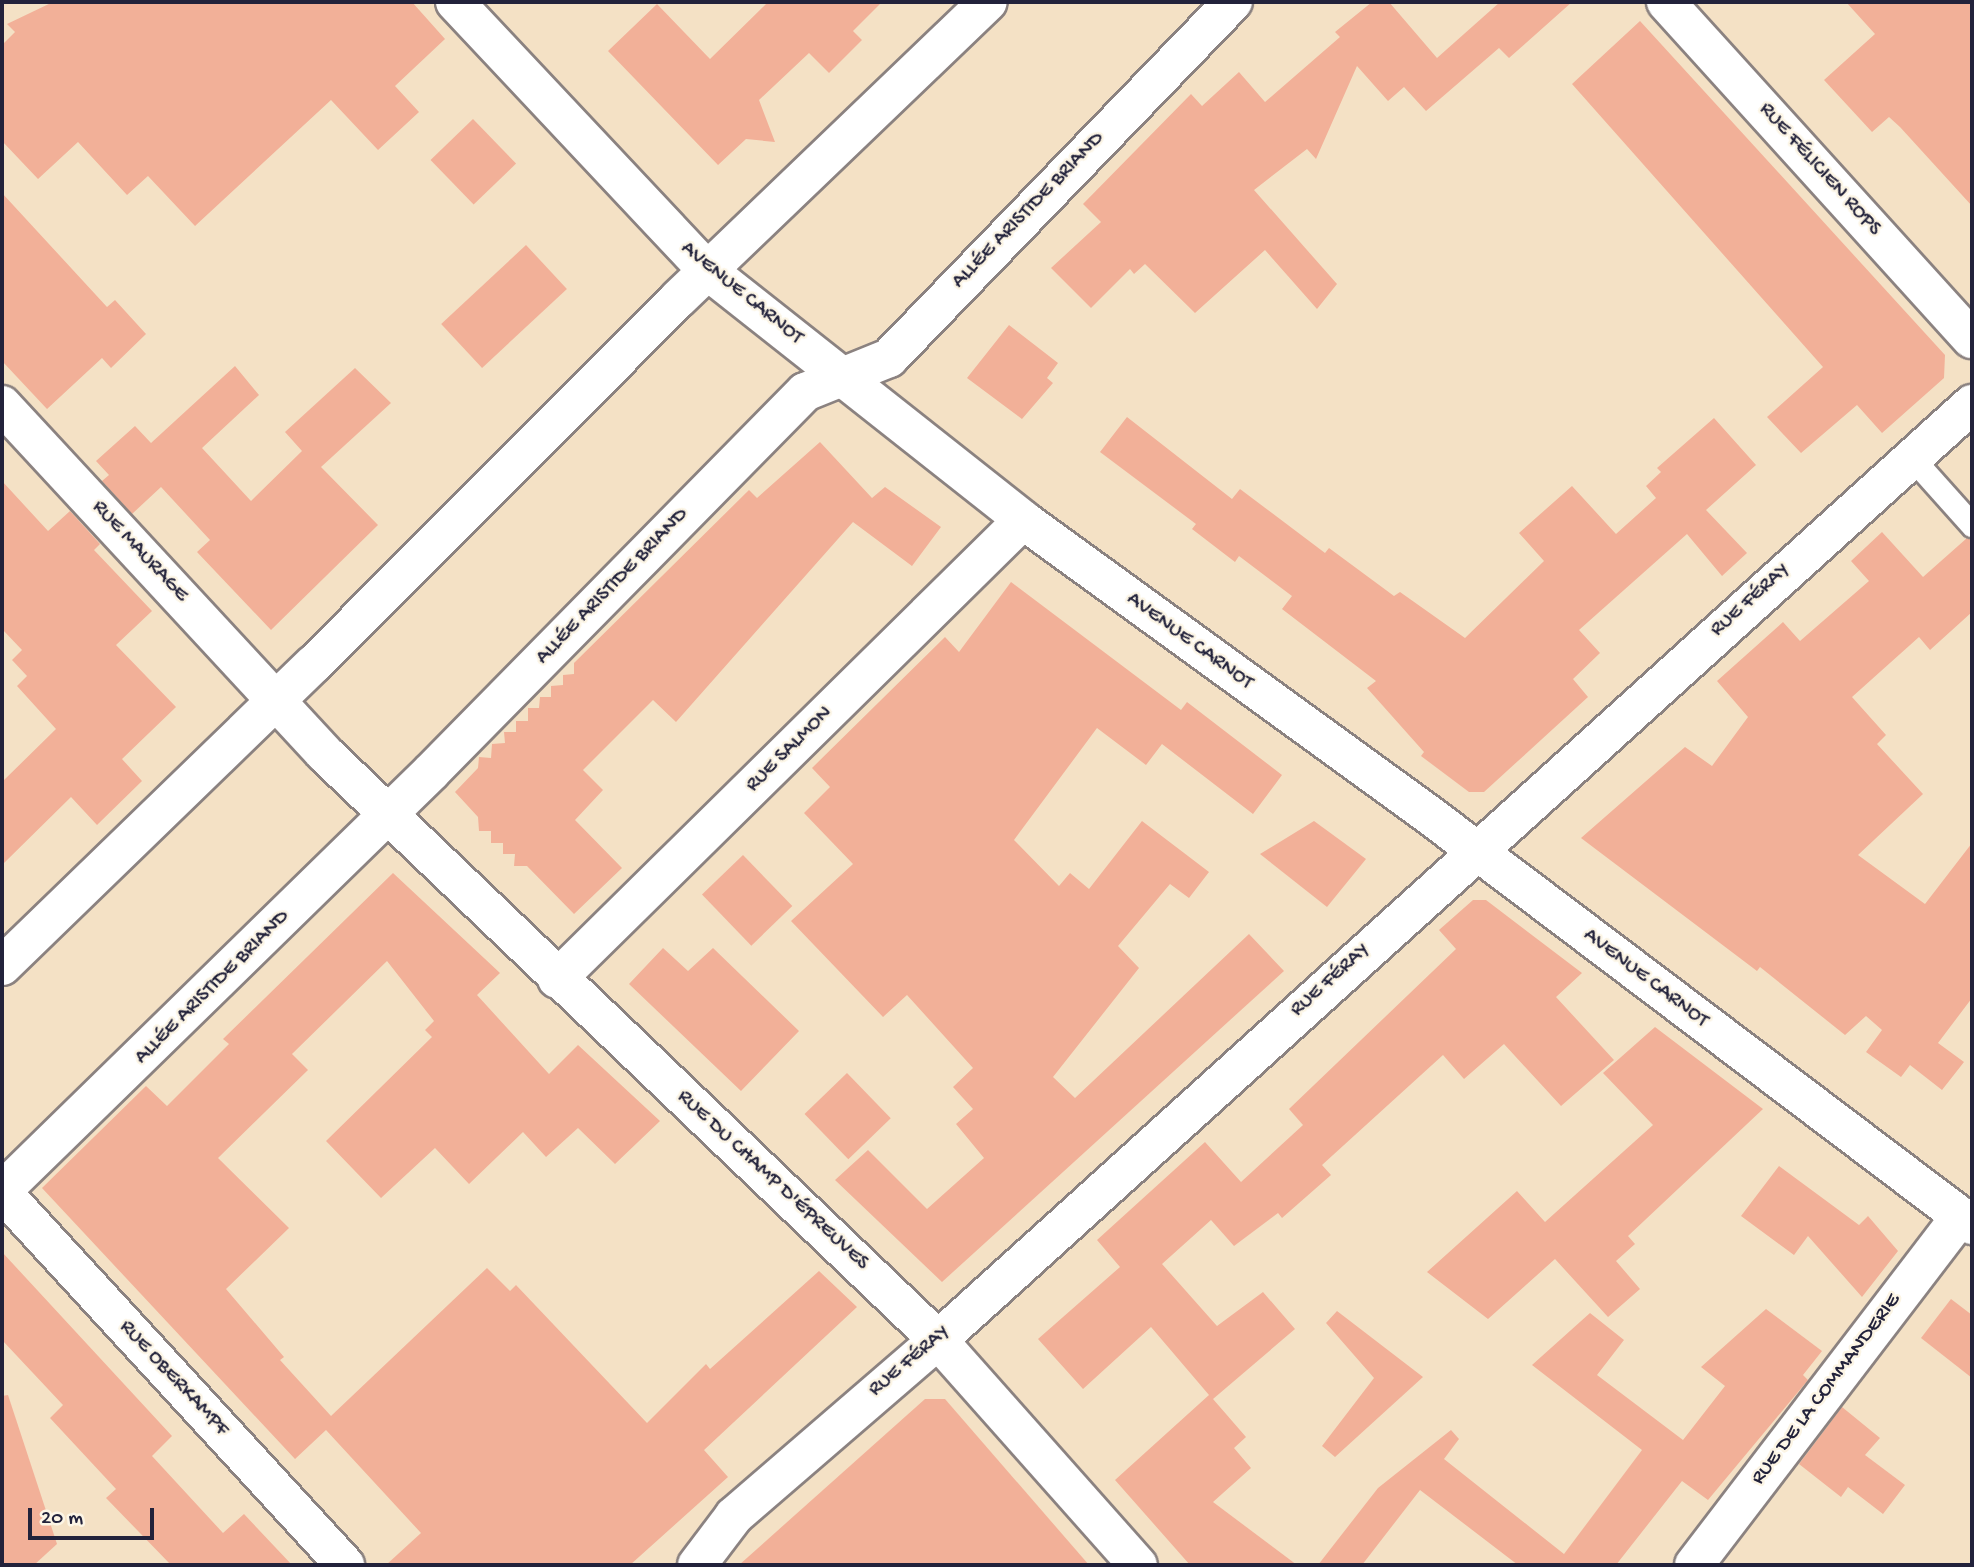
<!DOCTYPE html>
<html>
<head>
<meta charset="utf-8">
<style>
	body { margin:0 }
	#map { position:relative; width:1974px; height:1567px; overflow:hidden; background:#f4e1c5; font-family:"Gochi Hand",sans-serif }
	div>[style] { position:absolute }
	.building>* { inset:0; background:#f2b098; transform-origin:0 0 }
	.roads { filter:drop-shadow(2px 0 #8b8280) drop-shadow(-2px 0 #8b8280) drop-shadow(0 2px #8b8280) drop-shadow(0 -2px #8b8280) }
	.service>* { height:23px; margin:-11.5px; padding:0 11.5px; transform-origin:11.5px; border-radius:11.5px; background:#fff }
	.minor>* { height:38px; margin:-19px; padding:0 19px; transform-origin:19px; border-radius:19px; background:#fff }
	.tertiary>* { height:38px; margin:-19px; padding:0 19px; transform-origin:19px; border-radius:19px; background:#fff }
	.secondary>* { height:38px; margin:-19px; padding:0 19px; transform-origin:19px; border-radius:19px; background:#fff }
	span { translate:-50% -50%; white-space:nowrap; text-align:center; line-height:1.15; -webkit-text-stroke:5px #fcf5e5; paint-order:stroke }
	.street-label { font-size:21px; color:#22223b }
	.frame { position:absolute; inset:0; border:4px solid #22223b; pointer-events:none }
	.scale { position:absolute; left:28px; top:1508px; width:126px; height:32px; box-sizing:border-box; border:4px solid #22223b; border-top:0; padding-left:9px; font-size:21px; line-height:24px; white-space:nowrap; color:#22223b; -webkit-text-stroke:5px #fcf5e5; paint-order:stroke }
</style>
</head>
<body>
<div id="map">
	<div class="building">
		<i style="clip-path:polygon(53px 2px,412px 2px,445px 39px,395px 86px,419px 112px,378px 150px,331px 100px,195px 226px,148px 176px,127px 195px,78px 142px,38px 179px,2px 141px,2px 45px,15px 32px,7px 24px)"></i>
		<i style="clip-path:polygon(768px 2px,882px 2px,853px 31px,862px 40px,829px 73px,809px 53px,759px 100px,775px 142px,746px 139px,718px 165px,608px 51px,657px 4px,710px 59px)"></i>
		<i style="clip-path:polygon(1372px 2px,1389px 2px,1437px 58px,1500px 2px,1572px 2px,1509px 58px,1499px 48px,1426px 111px,1404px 87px,1388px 101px,1357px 66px,1316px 159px,1307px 149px,1254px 190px,1337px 284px,1317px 309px,1265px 250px,1195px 313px,1145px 264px,1134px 274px,1130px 269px,1091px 308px,1051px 268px,1101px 222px,1083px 204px,1191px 94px,1202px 106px,1239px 72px,1265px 102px,1340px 37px,1335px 32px)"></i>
		<i style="clip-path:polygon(1846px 2px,1972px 2px,1972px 206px,1900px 127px,1889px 117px,1872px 132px,1824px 80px,1875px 34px)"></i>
		<i style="clip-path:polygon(1640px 21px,1945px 355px,1944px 378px,1882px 433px,1857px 405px,1801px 453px,1767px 417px,1823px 367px,1572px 84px)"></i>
		<i style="left:473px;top:119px;width:62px;height:59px;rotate:46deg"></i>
		<i style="clip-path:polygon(2px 193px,107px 307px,115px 300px,146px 334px,111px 368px,102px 358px,47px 409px,2px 361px)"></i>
		<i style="left:526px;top:245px;width:60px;height:116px;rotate:47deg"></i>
		<i style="clip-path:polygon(1009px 325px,1058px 363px,1047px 378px,1053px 383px,1022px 419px,967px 378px)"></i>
		<i style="clip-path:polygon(235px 366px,259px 395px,202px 448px,251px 501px,302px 451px,285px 432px,355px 368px,391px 403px,321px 467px,378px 525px,271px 630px,197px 552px,210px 540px,161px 487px,132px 514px,102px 481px,109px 475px,96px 461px,135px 426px,151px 443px)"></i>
		<i style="clip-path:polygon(1127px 417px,1232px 499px,1240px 489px,1325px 553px,1329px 548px,1394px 596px,1400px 592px,1465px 638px,1544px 561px,1519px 533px,1572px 486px,1616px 534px,1656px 498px,1646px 486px,1661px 472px,1657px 468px,1714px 418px,1756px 465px,1706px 510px,1747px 553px,1722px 576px,1687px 534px,1579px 630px,1600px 653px,1573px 679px,1588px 697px,1484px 792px,1469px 792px,1421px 756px,1424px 752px,1367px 688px,1376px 681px,1282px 609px,1292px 596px,1239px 556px,1235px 562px,1192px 529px,1196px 524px,1100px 452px)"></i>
		<i style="clip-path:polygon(820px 442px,872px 498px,885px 487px,941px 527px,912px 566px,853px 522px,676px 722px,653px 700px,583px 770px,603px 790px,575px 820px,622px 868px,574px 914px,527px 866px,514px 866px,515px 854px,503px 854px,503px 843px,491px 843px,491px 831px,479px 831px,478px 817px,455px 792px,478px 768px,479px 757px,491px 758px,492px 744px,505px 743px,504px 732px,516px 732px,516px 721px,528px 721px,528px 708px,539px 708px,540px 697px,551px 697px,551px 686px,563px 685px,563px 675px,574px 674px,574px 663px,749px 490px,757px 498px)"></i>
		<i style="clip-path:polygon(2px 481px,48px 531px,70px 511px,100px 544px,94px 550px,152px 611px,116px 645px,176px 707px,122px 759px,142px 781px,97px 825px,71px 797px,2px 865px,2px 782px,56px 729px,17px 686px,27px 676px,12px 660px,22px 650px,2px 629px)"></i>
		<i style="clip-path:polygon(1882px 532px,1923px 577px,1967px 538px,1972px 539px,1972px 612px,1930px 650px,1919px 637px,1852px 697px,1886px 735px,1877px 744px,1923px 794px,1858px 855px,1925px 904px,1972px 843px,1972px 998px,1938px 1043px,1964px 1062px,1942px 1090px,1910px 1065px,1901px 1077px,1866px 1052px,1882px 1030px,1866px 1016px,1845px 1035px,1760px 967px,1757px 971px,1581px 838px,1685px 747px,1712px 766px,1748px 717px,1717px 681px,1783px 622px,1800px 641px,1869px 581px,1851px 561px)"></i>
		<i style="clip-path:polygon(1011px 582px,1181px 710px,1187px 702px,1282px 775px,1253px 814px,1162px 744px,1146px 765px,1097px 728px,1014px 840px,1059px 886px,1070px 873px,1089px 889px,1142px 821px,1209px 872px,1189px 898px,1170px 884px,1118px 946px,1139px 968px,1053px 1077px,1075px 1098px,1249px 934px,1284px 971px,942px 1282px,835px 1180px,868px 1150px,927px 1209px,984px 1158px,956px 1124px,973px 1109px,953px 1087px,973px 1068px,907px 995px,883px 1017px,791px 921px,853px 864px,804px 813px,830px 787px,812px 768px,945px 637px,959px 652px)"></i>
		<i style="clip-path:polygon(1314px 821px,1366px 859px,1327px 907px,1260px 854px)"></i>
		<i style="left:743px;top:855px;width:71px;height:57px;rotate:46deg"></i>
		<i style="clip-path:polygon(393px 873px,500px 973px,477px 995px,549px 1074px,578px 1045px,660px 1121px,615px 1164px,578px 1128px,546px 1157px,523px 1132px,469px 1184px,435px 1148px,381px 1198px,326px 1141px,432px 1037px,425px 1030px,434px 1021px,387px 961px,292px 1054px,308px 1070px,218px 1158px,289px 1228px,226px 1289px,284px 1357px,280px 1360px,331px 1416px,487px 1268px,510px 1291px,516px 1285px,647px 1423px,706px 1364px,710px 1369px,819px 1271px,857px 1307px,704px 1450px,728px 1477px,630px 1565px,386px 1565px,421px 1533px,326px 1430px,295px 1459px,42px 1188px,146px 1086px,167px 1106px,229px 1044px,223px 1039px)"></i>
		<i style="clip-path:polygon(1473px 900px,1486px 900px,1582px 973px,1556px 997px,1614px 1060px,1561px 1106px,1504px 1044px,1464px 1079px,1443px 1055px,1322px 1165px,1331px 1175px,1282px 1218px,1278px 1213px,1234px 1246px,1211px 1220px,1162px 1264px,1217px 1326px,1263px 1292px,1295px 1329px,1213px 1399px,1246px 1437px,1234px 1448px,1251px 1468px,1213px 1502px,1297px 1565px,1190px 1565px,1115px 1480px,1209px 1395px,1151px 1327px,1083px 1389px,1038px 1339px,1120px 1267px,1097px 1240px,1205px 1142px,1241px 1182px,1303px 1125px,1289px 1109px,1456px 949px,1439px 930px)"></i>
		<i style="clip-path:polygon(663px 948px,688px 971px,713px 948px,799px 1031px,741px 1091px,629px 984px)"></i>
		<i style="clip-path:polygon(1655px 1027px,1763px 1109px,1628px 1236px,1635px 1244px,1616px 1261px,1640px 1289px,1608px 1317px,1555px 1259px,1488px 1319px,1427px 1272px,1517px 1191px,1545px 1222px,1653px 1125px,1603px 1073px)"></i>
		<i style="left:847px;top:1073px;width:63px;height:59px;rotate:46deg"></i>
		<i style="clip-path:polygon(1779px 1166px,1859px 1225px,1868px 1216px,1898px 1251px,1862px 1297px,1808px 1236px,1794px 1255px,1741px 1216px)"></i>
		<i style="clip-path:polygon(2px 1252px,172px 1436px,152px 1456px,223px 1533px,244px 1514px,292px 1565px,171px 1565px,106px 1498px,116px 1489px,50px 1418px,63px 1405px,2px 1340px)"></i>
		<i style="clip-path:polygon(1951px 1299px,1972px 1315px,1972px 1378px,1921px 1338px)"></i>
		<i style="clip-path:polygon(1766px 1309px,1822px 1351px,1803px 1375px,1808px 1380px,1708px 1500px,1682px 1481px,1616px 1565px,1518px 1565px,1420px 1490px,1362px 1565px,1318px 1565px,1378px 1488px,1451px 1430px,1459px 1439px,1444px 1459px,1564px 1554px,1642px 1450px,1532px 1365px,1590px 1313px,1624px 1340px,1597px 1375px,1683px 1440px,1725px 1386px,1701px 1367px)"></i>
		<i style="clip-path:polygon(1337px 1311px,1423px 1377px,1335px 1457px,1322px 1446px,1374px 1378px,1326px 1323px)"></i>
		<i style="clip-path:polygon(8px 1395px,57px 1544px,34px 1565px,2px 1565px,2px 1396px)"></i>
		<i style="clip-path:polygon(925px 1399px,945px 1399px,1089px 1565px,739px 1565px)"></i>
		<i style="clip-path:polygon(1842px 1407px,1880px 1438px,1865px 1455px,1905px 1485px,1883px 1514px,1848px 1487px,1841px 1497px,1799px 1464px)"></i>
	</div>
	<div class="roads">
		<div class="service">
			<i style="left:1912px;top:458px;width:90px;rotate:48.2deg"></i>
		</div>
		<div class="minor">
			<i style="left:1666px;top:2px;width:455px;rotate:47.8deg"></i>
			<i style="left:2px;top:405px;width:474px;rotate:47.2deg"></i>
			<i style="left:324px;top:753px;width:849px;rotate:43.71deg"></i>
			<i style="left:938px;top:1340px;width:301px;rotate:48.4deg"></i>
			<i style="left:2px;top:966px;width:434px;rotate:-44.1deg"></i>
			<i style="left:314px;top:664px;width:515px;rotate:-45.08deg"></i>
			<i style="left:678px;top:299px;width:429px;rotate:-43.8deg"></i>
			<i style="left:557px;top:979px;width:654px;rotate:-44.57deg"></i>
			<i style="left:2px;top:1191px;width:600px;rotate:-44.32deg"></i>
			<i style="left:431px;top:772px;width:533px;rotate:-45.46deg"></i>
			<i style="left:805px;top:392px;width:91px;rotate:-22deg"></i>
			<i style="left:889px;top:358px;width:495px;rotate:-46deg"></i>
			<i style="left:2px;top:1192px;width:507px;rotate:47.4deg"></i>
			<i style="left:1694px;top:1565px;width:439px;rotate:-52.6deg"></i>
		</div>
		<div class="tertiary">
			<i style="left:455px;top:2px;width:368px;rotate:46.8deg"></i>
			<i style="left:707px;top:270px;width:403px;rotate:38.3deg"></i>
			<i style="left:1023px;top:520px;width:500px;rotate:35.98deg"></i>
			<i style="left:1428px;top:814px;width:682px;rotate:37.07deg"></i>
		</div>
		<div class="secondary">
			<i style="left:697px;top:1565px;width:61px;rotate:-52.9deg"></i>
			<i style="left:734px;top:1516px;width:269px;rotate:-40.8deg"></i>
			<i style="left:938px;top:1340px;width:1395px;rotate:-42.15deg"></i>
		</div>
	</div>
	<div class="street-label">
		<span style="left:1819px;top:170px;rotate:48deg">RUE FÉLICIEN ROPS</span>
		<span style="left:1029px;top:211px;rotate:-46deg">ALLÉE ARISTIDE BRIAND</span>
		<span style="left:741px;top:294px;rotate:39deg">AVENUE CARNOT</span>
		<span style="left:139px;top:552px;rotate:47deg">RUE MAURAGE</span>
		<span style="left:613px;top:587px;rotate:-46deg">ALLÉE ARISTIDE BRIAND</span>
		<span style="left:1751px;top:601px;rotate:-42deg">RUE FÉRAY</span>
		<span style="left:1189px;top:642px;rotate:36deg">AVENUE CARNOT</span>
		<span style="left:790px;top:750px;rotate:-45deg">RUE SALMON</span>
		<span style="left:1645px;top:979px;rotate:37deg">AVENUE CARNOT</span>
		<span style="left:1331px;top:981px;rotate:-42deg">RUE FÉRAY</span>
		<span style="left:213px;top:988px;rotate:-45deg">ALLÉE ARISTIDE BRIAND</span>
		<span style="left:772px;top:1181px;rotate:43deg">RUE DU CHAMP D'ÉPREUVES</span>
		<span style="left:910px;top:1362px;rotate:-40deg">RUE FÉRAY</span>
		<span style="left:173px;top:1379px;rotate:47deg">RUE OBERKAMPF</span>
		<span style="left:1827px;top:1390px;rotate:-53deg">RUE DE LA COMMANDERIE</span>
	</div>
	<div class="frame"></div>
	<div class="scale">20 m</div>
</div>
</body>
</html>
